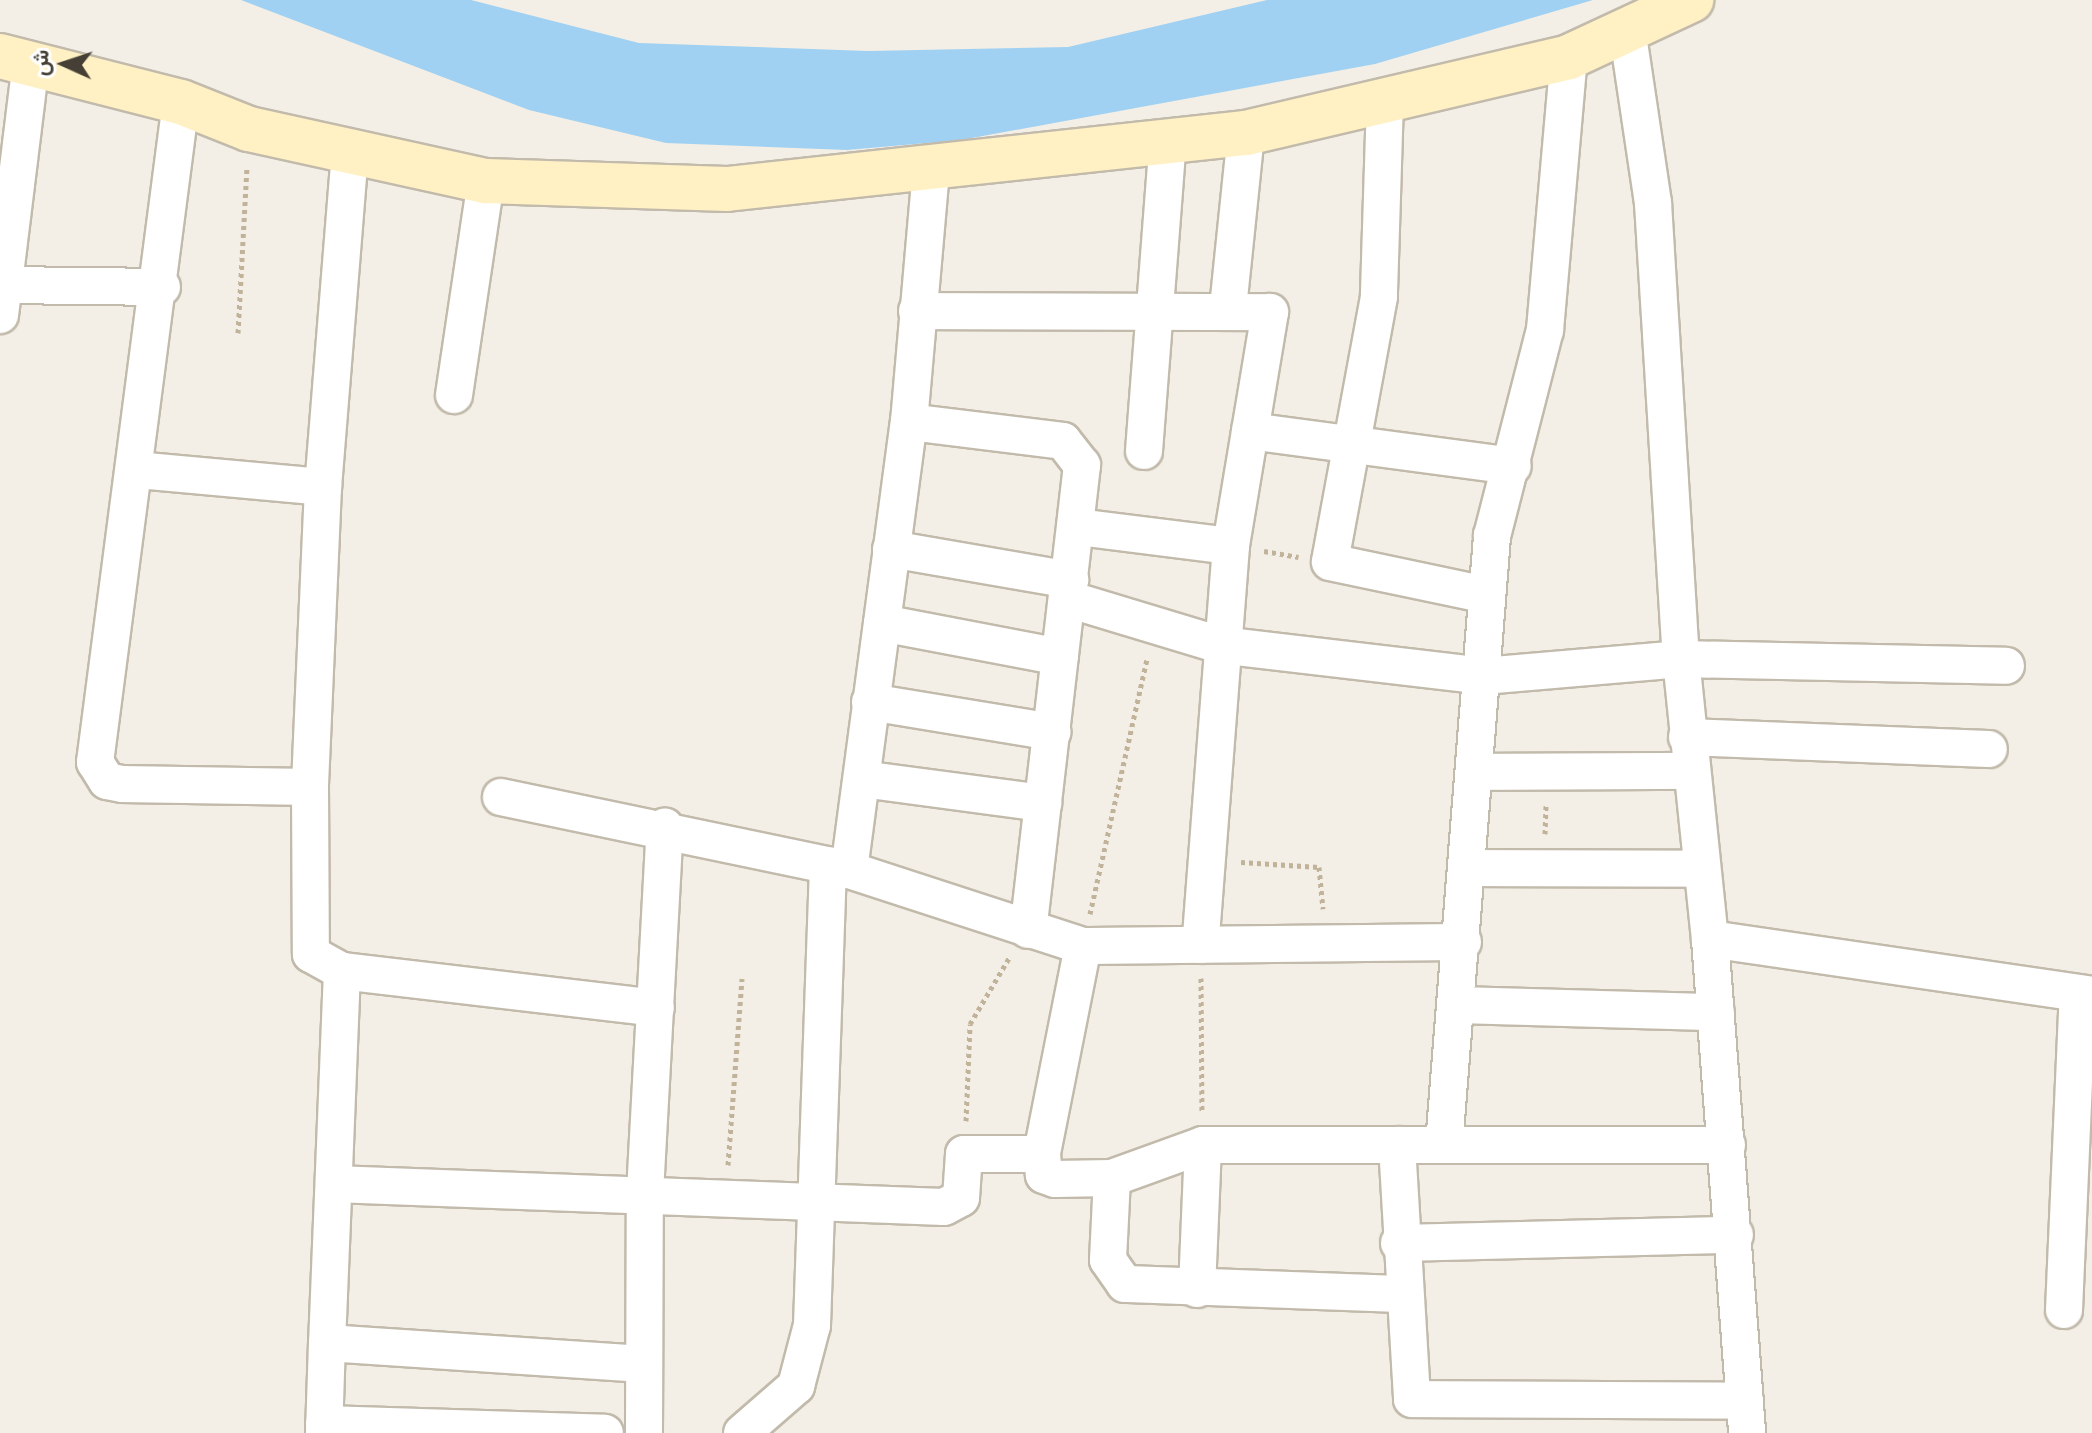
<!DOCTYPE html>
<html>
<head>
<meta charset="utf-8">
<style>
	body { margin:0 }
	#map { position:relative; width:2092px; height:1433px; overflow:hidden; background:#f3efe6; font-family:"Asap Condensed",Vazirmatn,sans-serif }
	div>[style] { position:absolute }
	.water>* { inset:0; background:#a0d1f2 }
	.path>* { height:5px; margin-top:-2.5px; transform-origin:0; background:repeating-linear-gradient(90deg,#c1b399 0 4px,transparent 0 8px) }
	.roads { filter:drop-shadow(2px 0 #c2baab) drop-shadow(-2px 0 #c2baab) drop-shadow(0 2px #c2baab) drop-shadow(0 -2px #c2baab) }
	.street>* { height:36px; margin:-18px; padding:0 18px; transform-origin:18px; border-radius:18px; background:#fff }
	.secondary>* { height:44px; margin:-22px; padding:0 22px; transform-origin:22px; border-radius:22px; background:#fff1c4 }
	span { translate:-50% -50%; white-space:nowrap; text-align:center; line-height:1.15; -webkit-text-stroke:6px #fff; paint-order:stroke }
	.north { position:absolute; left:24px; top:24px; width:80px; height:80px; -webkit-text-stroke:6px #fff; paint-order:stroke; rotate:273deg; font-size:22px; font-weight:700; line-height:32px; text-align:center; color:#463f35 }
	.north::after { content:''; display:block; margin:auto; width:28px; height:36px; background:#463f35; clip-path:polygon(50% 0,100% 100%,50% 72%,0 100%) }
</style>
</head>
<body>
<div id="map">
	<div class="water">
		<i style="clip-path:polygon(241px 0,471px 0,639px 43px,868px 51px,1068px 47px,1267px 0,1593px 0,1375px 64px,961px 140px,847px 150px,666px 143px,529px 110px)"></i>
	</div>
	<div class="path">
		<i style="left:238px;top:333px;width:167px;rotate:-86.9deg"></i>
		<i style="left:1264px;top:551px;width:35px;rotate:10deg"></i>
		<i style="left:1545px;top:834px;width:30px;rotate:-88deg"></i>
		<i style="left:1241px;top:862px;width:78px;rotate:3.7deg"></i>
		<i style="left:1319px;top:867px;width:42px;rotate:84.6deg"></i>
		<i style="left:1090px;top:914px;width:262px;rotate:-77.4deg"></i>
		<i style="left:1201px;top:978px;width:134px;rotate:89.6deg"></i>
		<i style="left:966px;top:1121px;width:97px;rotate:-87.6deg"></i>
		<i style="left:970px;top:1024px;width:77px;rotate:-59.4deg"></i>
		<i style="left:728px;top:1165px;width:187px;rotate:-85.7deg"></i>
	</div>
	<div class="roads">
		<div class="street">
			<i style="left:1627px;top:29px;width:176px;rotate:81.5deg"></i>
			<i style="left:1653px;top:203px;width:457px;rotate:86.5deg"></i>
			<i style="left:1681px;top:659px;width:281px;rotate:84.1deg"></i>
			<i style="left:1710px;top:939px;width:386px;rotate:8.3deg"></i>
			<i style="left:1385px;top:101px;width:196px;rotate:91.8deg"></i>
			<i style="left:1379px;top:297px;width:269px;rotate:100.5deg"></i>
			<i style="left:1330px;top:562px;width:159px;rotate:11.9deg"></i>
			<i style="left:181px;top:102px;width:666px;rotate:97.42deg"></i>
			<i style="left:95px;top:762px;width:22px;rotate:58deg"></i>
			<i style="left:107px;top:781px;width:16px;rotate:11deg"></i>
			<i style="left:123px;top:784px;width:187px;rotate:0.9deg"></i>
			<i style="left:350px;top:152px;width:336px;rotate:94.6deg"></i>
			<i style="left:323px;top:487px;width:300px;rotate:92.5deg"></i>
			<i style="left:310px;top:787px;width:167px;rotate:89.7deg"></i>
			<i style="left:311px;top:954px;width:35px;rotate:29deg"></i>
			<i style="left:342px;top:971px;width:316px;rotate:6.7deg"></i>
			<i style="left:2px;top:285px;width:160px;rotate:0.7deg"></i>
			<i style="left:1228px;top:308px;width:176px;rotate:-84.1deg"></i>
			<i style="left:917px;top:311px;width:353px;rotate:0.2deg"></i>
			<i style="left:1270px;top:312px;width:237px;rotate:99.5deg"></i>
			<i style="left:1231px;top:546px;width:400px;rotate:94.4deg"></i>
			<i style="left:0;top:315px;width:256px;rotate:-83deg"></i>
			<i style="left:454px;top:395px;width:216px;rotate:-81.5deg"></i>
			<i style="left:909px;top:422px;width:155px;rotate:7deg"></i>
			<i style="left:1063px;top:441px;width:31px;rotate:52deg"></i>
			<i style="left:1082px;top:465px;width:468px;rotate:96.6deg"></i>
			<i style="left:1250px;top:431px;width:265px;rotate:7.6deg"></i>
			<i style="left:1144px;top:451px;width:312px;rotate:-85.6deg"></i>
			<i style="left:137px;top:470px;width:187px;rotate:5.2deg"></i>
			<i style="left:1078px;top:527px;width:154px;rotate:7.1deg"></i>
			<i style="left:891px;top:549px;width:182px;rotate:9.8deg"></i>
			<i style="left:1068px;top:599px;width:159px;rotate:16.8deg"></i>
			<i style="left:1220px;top:645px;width:265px;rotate:6.7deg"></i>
			<i style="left:1483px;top:676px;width:199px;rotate:-4.9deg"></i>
			<i style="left:1681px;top:659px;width:325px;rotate:1.2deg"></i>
			<i style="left:882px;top:623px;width:181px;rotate:10.8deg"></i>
			<i style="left:870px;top:702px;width:185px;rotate:9.3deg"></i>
			<i style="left:1687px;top:737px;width:302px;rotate:2.3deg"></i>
			<i style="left:1478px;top:772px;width:212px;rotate:-0.3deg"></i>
			<i style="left:862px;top:779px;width:183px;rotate:7.6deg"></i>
			<i style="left:501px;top:797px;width:356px;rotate:11.8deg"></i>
			<i style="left:849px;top:870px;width:246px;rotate:18deg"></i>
			<i style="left:1083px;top:946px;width:380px;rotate:-0.6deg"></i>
			<i style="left:1470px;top:868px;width:231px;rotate:0.2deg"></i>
			<i style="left:849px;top:870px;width:452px;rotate:-82.4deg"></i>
			<i style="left:909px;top:422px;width:251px;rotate:-85deg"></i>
			<i style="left:1710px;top:939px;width:495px;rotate:85.7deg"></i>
			<i style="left:1083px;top:946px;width:212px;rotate:101.2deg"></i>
			<i style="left:1042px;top:1154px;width:21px;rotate:85deg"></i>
			<i style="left:1044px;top:1175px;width:12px;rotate:20deg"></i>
			<i style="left:1055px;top:1179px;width:57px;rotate:-1deg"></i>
			<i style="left:1112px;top:1178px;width:97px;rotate:-19.9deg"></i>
			<i style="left:1203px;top:1145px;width:524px"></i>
			<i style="left:342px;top:971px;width:372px;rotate:92.3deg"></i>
			<i style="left:327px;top:1343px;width:317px;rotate:3.8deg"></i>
			<i style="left:1458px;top:1005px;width:258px;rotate:1.6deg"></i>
			<i style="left:1397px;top:1145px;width:254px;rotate:86.6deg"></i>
			<i style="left:1412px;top:1399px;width:333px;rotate:0.3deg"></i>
			<i style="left:1444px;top:1145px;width:611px;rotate:-85.49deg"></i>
			<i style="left:1492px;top:536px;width:213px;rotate:-75.6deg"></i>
			<i style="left:1545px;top:330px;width:274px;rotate:-85deg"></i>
			<i style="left:1112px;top:1178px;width:82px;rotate:92.8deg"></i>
			<i style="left:1108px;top:1260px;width:29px;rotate:55deg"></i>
			<i style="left:1125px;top:1284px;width:277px;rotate:2.1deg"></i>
			<i style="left:334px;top:1184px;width:610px;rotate:2.16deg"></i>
			<i style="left:944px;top:1207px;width:19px;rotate:-28deg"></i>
			<i style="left:961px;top:1198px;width:44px;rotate:-86.1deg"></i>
			<i style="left:964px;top:1154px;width:78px"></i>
			<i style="left:1399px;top:1243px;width:336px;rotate:-1.4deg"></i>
			<i style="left:1197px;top:1289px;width:144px;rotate:-87.6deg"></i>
			<i style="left:2064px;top:1310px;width:317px;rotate:-87.5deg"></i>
			<i style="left:324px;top:1424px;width:281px;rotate:1.8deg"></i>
			<i style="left:324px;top:1433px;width:90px;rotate:-88.1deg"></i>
			<i style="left:644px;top:1433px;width:240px;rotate:-89.8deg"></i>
			<i style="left:645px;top:1193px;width:367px;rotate:-86.9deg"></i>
			<i style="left:742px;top:1433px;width:72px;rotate:-41deg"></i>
			<i style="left:796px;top:1386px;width:63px;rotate:-75.3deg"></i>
			<i style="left:812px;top:1325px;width:460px;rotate:-88deg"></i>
		</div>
		<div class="secondary">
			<i style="left:0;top:56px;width:187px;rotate:14.3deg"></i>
			<i style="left:181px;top:102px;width:73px;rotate:21.7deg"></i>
			<i style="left:249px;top:129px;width:243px;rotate:12.4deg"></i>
			<i style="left:486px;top:181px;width:241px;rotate:1.9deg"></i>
			<i style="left:727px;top:189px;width:522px;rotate:-6.16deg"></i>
			<i style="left:1246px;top:133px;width:332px;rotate:-13.2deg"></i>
			<i style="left:1569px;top:57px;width:135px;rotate:-25deg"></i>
		</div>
	</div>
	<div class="north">ش</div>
</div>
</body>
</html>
